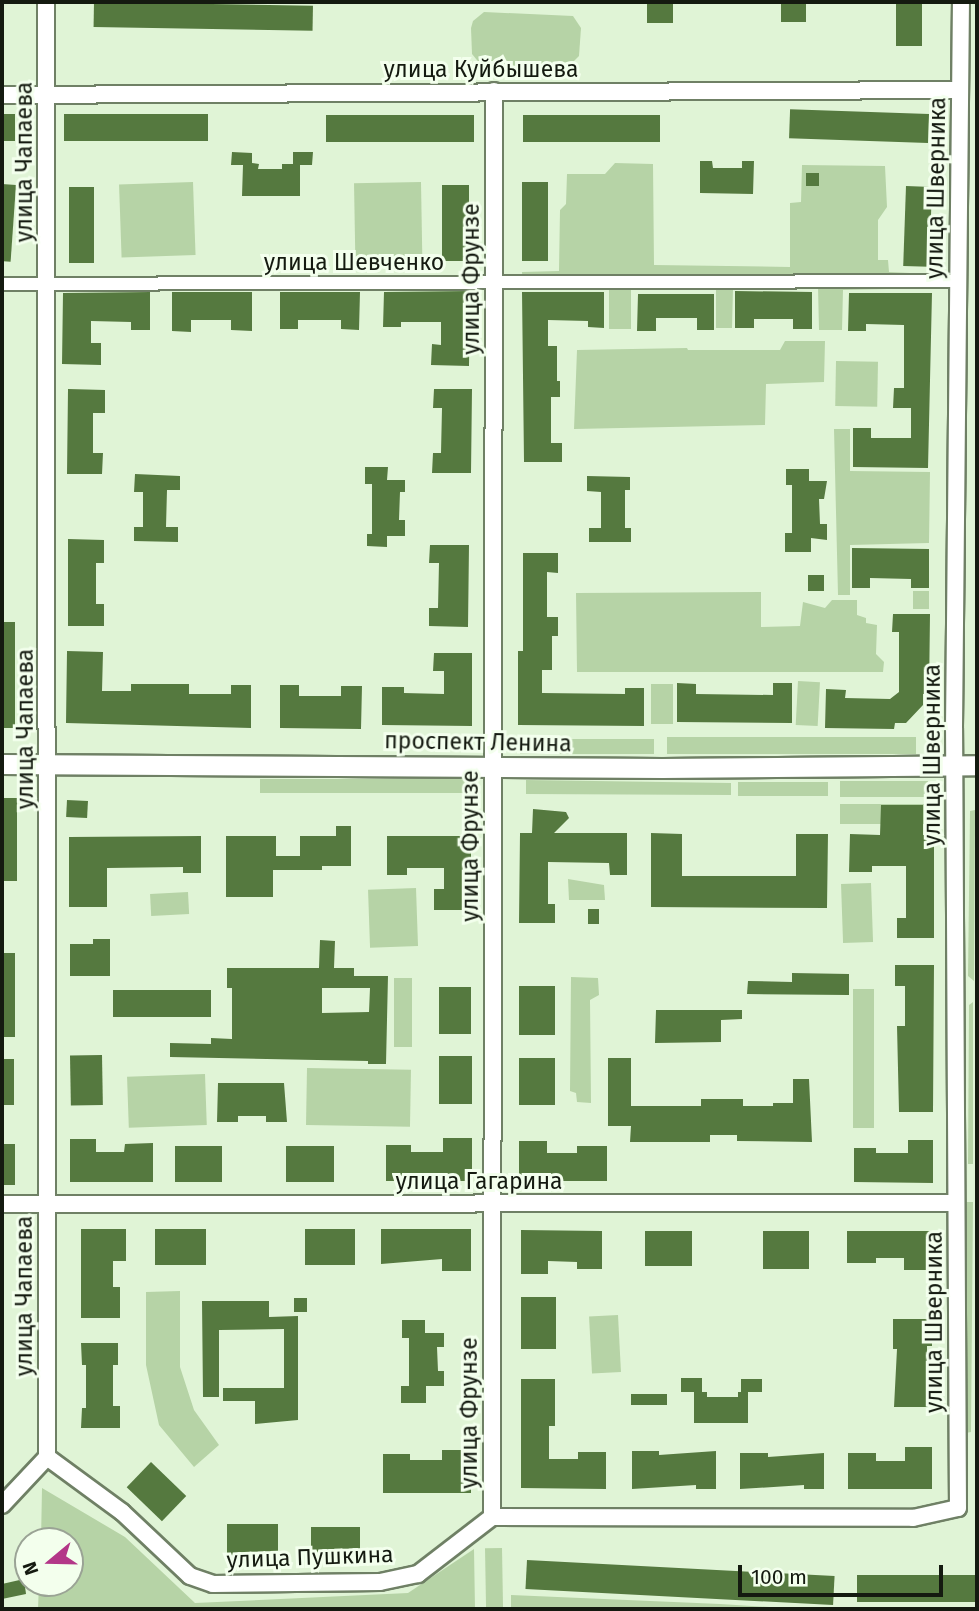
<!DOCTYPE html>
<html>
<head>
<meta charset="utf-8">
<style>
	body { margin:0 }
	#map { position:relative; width:979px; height:1611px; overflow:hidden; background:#e0f4d6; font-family:"Fira Sans",sans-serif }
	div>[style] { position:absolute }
	.green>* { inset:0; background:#b6d3a6; transform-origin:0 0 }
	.building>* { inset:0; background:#55793f; transform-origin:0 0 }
	.roads { filter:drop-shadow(2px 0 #6f8065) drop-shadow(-2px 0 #6f8065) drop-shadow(0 2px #6f8065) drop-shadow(0 -2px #6f8065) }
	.pedestrian>* { height:12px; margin:-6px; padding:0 6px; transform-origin:6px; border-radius:6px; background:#fff }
	.minor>* { height:16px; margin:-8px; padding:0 8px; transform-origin:8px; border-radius:8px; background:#fff }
	.tertiary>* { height:19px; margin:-9.5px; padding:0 9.5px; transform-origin:9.5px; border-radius:9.5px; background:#fff }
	span { translate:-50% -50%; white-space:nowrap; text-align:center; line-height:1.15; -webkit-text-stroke:6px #f3ffed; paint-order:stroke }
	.street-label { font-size:23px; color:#141a10 }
	.frame { position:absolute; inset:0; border:4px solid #141a10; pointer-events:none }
	.north { position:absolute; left:14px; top:1527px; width:70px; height:70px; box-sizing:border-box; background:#f3ffed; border:2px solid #9aa395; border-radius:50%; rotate:251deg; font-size:19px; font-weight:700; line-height:28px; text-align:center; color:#141a10 }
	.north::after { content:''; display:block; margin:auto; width:24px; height:32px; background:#b33788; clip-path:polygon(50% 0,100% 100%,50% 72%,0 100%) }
	.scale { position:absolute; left:738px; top:1565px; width:205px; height:32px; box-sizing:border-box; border:4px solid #141a10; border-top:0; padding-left:9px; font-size:21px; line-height:24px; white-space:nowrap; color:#141a10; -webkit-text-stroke:5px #f3ffed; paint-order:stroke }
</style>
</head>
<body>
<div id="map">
	<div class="green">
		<i style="clip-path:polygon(484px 12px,573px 16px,581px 28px,579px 56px,569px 66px,562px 68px,481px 65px,472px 54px,471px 28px,473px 21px)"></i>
		<i style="clip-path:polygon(615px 163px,653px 164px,654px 265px,790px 267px,790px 203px,801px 202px,802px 165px,885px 166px,887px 207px,878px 220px,878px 260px,888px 260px,889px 272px,931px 274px,932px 288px,843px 290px,842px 330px,819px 330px,818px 287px,733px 289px,732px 328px,716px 328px,716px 288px,631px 290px,631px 329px,609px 329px,609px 289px,523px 288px,522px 272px,559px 271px,560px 210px,566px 204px,567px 174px,605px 174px)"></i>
		<i style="left:193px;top:182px;width:73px;height:74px;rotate:88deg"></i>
		<i style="left:421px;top:182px;width:74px;height:67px;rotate:89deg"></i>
		<i style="clip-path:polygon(785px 341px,825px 341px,824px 382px,766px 384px,765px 425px,574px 429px,577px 350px,687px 348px,688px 350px,780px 350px)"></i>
		<i style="left:836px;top:361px;width:42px;height:45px;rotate:1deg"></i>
		<i style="clip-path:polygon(834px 429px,850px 429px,850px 471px,930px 472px,929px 543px,850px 545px,850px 595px,838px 595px)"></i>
		<i style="left:929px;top:591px;width:18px;height:16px;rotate:90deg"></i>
		<i style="clip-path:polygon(761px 592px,761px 627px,800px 626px,803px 602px,825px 608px,832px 600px,857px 600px,857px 615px,866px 618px,866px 623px,877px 625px,876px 654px,884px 662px,883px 672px,577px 672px,576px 593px)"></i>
		<i style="left:798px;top:681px;width:22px;height:44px;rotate:3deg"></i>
		<i style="left:651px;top:684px;width:22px;height:40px"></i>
		<i style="left:916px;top:737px;width:17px;height:249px;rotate:90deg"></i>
		<i style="left:520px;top:739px;width:134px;height:15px"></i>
		<i style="left:260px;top:779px;width:209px;height:14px"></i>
		<i style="clip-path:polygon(526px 780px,731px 783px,731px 795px,526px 794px)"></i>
		<i style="left:840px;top:781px;width:88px;height:16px"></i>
		<i style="left:828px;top:782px;width:14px;height:90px;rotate:90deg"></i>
		<i style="clip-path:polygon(840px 804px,928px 804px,928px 811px,934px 811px,934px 824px,840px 824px)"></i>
		<i style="clip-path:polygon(975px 810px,974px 981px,968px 976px,970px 811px)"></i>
		<i style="clip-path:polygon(568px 879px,604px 885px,605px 900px,569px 900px)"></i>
		<i style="left:871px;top:883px;width:59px;height:30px;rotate:88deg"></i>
		<i style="left:416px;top:888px;width:58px;height:48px;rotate:88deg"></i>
		<i style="left:188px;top:892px;width:22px;height:38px;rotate:87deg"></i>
		<i style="clip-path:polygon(571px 977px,598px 978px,599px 995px,590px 1000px,591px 1103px,577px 1102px,576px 1093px,570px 1091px)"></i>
		<i style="left:394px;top:978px;width:18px;height:69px"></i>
		<i style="left:853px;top:989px;width:21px;height:139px"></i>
		<i style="clip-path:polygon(973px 1002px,973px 1164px,968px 1164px,969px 1005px)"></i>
		<i style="left:307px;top:1068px;width:104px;height:57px;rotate:1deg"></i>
		<i style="left:205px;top:1074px;width:51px;height:78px;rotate:88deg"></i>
		<i style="clip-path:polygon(966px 1202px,973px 1202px,971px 1432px,966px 1433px)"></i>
		<i style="clip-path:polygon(180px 1291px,180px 1367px,194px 1410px,219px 1445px,194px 1467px,159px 1425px,146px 1365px,146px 1292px)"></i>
		<i style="left:618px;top:1315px;width:57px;height:29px;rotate:87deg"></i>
		<i style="clip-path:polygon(42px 1488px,125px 1537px,195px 1603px,408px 1593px,474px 1549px,475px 1609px,38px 1609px,39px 1583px,70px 1583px,70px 1541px,41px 1541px)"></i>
		<i style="left:502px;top:1548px;width:61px;height:17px;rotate:89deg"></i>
		<i style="clip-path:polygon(511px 1595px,720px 1604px,802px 1609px,511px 1609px)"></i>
	</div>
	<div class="building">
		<i style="left:94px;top:2px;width:219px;height:25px;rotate:1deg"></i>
		<i style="left:647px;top:2px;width:26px;height:21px"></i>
		<i style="left:781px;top:2px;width:25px;height:20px"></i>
		<i style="left:896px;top:2px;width:26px;height:44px"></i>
		<i style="left:2px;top:114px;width:13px;height:27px"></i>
		<i style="left:208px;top:114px;width:27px;height:144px;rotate:90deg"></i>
		<i style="left:929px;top:114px;width:29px;height:139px;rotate:92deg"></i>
		<i style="left:326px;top:115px;width:148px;height:27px"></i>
		<i style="left:523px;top:115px;width:137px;height:27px"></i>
		<i style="clip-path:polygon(232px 152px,252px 153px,252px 163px,259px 164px,258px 169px,282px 169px,282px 164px,293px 164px,293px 152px,313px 152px,312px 165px,300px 165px,300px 196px,242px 196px,243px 165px,231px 165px)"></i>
		<i style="clip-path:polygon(700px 161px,712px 161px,713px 168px,742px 168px,742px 161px,754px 161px,753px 194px,700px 193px)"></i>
		<i style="left:806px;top:173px;width:13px;height:13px"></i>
		<i style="left:522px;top:182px;width:26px;height:79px"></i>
		<i style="left:2px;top:184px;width:14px;height:77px;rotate:4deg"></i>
		<i style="left:442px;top:185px;width:27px;height:76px"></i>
		<i style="left:906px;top:186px;width:26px;height:80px;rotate:2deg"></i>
		<i style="left:69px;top:187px;width:25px;height:76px"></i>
		<i style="clip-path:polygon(470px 291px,469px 366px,431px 365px,432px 344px,441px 345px,441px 322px,401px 322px,401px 327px,383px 327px,384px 292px)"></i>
		<i style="clip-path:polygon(735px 291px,812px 292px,812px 329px,793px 329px,793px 319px,754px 319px,754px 328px,735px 328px)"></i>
		<i style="clip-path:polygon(150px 292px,150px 330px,131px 330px,131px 322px,91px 321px,91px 343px,101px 343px,101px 365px,62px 364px,63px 293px)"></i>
		<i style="clip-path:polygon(172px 292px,252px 292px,252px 331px,231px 330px,231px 320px,191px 320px,191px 332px,172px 331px)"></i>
		<i style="clip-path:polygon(280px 292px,360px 292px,359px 330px,341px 329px,341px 320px,298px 320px,298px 329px,280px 329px)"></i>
		<i style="clip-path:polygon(522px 292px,604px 292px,604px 328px,588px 327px,588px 321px,548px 320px,548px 346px,557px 346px,557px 381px,560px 381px,560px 397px,551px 397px,551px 443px,562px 443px,562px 462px,524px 462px)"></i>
		<i style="clip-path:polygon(849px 293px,932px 293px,928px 468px,853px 467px,853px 428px,871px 428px,871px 438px,911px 438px,911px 408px,893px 408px,894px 388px,904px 388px,904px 325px,866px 324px,866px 331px,848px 331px)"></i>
		<i style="clip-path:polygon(638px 294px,714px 294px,714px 330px,697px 330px,697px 318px,656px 318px,656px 331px,637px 331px)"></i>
		<i style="clip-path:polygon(68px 389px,105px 390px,105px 413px,93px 413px,93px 453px,103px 453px,102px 474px,67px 474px)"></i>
		<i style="clip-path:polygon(434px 389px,472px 389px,471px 473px,432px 473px,433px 453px,441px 453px,442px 408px,433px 408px)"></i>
		<i style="clip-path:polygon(365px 467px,388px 467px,387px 480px,405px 480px,405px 492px,400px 492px,399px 520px,405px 520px,405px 536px,387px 536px,387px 547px,367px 546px,367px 534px,372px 534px,372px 484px,365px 484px)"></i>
		<i style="clip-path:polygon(786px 469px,809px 469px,809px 481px,827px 481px,824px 499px,819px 499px,820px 524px,827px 524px,827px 540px,811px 538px,811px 552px,785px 552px,785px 533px,792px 533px,792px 485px,786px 485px)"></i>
		<i style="clip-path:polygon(135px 474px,180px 476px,180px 490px,167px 490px,166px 527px,178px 527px,178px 542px,134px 541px,134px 527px,143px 527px,143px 492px,134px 492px)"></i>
		<i style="clip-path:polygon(587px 476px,630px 477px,630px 490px,625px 490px,625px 528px,631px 528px,631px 542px,589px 542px,589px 528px,601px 528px,601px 492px,587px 491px)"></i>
		<i style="clip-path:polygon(68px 539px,104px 540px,104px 563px,96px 563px,96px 604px,104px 604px,104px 626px,68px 626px)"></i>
		<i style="clip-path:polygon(430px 545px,469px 545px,468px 627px,429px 626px,429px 608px,438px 608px,439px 563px,429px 563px)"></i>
		<i style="clip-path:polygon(852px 548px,929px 549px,929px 588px,911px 588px,911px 579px,870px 578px,870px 588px,852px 588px)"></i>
		<i style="clip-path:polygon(523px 553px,558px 553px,558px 573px,547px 572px,547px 617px,558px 617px,558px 636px,552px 636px,552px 670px,542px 670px,542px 693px,625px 694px,625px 688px,644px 688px,644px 726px,518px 725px,518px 651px,523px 651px)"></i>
		<i style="left:808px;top:575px;width:16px;height:16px"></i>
		<i style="clip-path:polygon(893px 614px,930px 614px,929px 694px,923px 694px,923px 705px,906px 723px,895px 723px,894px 729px,825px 728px,826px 689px,846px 690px,845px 698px,890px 699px,899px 692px,899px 632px,892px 632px)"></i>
		<i style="left:2px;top:622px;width:13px;height:106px"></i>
		<i style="clip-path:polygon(67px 651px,103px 652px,102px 691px,131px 691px,131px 684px,189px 684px,189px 694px,231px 694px,231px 685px,251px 685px,251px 728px,66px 723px)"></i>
		<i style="clip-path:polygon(434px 653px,472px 653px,472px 726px,382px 725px,382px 687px,404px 687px,404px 693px,444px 694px,444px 671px,433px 671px)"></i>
		<i style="clip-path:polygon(677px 683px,696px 684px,696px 694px,773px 695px,773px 683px,792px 683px,792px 723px,677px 722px)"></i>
		<i style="clip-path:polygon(280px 685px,299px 685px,299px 696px,341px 696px,341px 686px,362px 686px,361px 729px,280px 728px)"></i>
		<i style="left:2px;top:798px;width:15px;height:83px"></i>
		<i style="left:67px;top:800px;width:21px;height:17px;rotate:3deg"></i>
		<i style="clip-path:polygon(881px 805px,923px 805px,923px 835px,934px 835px,934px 938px,897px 938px,897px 918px,906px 918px,906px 866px,872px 866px,872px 872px,849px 872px,850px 834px,880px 835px)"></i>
		<i style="clip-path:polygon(533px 809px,566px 812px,569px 818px,554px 833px,627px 833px,627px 875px,610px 875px,609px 863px,548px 862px,548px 904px,555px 904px,555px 923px,519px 923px,520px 833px,532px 833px)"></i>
		<i style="clip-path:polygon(336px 826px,351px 826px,351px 866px,322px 866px,322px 870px,273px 870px,273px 897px,226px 897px,226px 836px,276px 836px,276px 856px,300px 856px,300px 836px,336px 836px)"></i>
		<i style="clip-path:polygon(651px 833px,682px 834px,682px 876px,796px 876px,796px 834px,828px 834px,827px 908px,651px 907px)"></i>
		<i style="clip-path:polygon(201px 836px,201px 873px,183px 873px,183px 867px,107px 868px,107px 907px,69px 907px,69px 837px)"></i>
		<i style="clip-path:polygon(387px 836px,471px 836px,471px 910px,434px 910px,434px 889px,444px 889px,444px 868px,407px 868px,407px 875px,387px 875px)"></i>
		<i style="left:588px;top:909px;width:11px;height:15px"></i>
		<i style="clip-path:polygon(93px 939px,110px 939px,110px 976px,70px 976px,70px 944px,93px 944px)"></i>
		<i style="clip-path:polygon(evenodd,320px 940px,335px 941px,334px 968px,354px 968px,354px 976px,388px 976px,386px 1064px,368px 1064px,368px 1061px,170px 1057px,170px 1043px,211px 1044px,211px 1038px,232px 1039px,232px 988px,227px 988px,227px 968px,319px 968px,320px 940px,322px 988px,370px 988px,369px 1012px,322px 1013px,322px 988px)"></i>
		<i style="left:2px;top:953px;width:13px;height:84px"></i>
		<i style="clip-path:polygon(895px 965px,934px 965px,933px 1112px,899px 1112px,897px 1026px,905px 1026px,905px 986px,895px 986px)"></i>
		<i style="clip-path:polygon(792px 973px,849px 974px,849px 995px,747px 994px,748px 981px,792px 982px)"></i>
		<i style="left:519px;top:986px;width:36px;height:49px"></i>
		<i style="left:439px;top:987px;width:32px;height:47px"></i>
		<i style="left:211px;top:990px;width:27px;height:98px;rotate:90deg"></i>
		<i style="clip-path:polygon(656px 1010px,742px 1010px,742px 1019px,721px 1020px,721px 1042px,655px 1043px)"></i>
		<i style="left:102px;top:1055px;width:50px;height:32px;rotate:89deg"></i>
		<i style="left:439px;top:1056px;width:33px;height:48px"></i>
		<i style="left:519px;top:1058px;width:36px;height:47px"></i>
		<i style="clip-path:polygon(608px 1058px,631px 1058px,631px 1106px,701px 1106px,701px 1099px,743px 1099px,743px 1106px,773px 1106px,773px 1103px,793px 1103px,793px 1079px,809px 1079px,812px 1142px,737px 1141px,737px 1135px,710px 1135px,710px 1142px,630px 1142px,631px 1126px,608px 1126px)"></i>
		<i style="left:2px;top:1059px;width:12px;height:46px"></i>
		<i style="clip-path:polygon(218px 1083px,284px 1083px,287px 1122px,266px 1122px,266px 1116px,238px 1116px,238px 1122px,217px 1122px)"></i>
		<i style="clip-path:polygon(443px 1138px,472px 1138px,472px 1181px,386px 1181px,386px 1145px,411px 1145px,411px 1152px,443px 1152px)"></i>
		<i style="clip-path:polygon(70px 1139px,96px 1139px,96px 1152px,124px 1152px,125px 1144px,153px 1143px,153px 1182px,70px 1182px)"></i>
		<i style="clip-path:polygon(908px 1140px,933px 1140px,933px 1183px,854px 1182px,854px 1148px,876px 1148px,876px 1153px,908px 1153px)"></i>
		<i style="clip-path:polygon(519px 1141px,547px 1141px,547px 1153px,577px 1153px,577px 1146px,607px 1146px,607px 1181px,519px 1181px)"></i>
		<i style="left:2px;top:1144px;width:13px;height:41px"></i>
		<i style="left:175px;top:1146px;width:47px;height:36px"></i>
		<i style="left:286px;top:1146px;width:48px;height:36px"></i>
		<i style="clip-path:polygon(81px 1229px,126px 1229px,126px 1261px,113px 1261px,113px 1287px,120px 1287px,120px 1318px,81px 1318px)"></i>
		<i style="left:155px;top:1229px;width:51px;height:36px"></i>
		<i style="left:305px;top:1229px;width:50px;height:36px"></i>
		<i style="clip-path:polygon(381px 1229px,471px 1229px,471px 1271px,442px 1271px,442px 1259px,381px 1264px)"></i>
		<i style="clip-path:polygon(521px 1230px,602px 1231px,602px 1269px,577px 1269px,577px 1262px,548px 1261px,548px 1274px,521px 1274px)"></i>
		<i style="left:645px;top:1231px;width:47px;height:35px"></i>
		<i style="left:763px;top:1231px;width:46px;height:38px"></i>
		<i style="clip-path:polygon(847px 1231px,932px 1231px,932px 1270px,904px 1270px,904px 1258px,876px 1258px,876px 1263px,847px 1263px)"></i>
		<i style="left:521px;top:1297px;width:35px;height:52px"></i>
		<i style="left:294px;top:1298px;width:13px;height:14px"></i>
		<i style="clip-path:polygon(202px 1301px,269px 1301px,269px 1317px,298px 1316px,298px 1420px,255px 1424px,255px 1401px,223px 1401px,223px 1388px,284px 1388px,284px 1329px,219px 1330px,219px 1397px,203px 1397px)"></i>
		<i style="clip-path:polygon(893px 1319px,932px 1319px,932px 1346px,927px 1346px,927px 1375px,932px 1375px,932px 1407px,894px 1407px,897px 1349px,893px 1349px)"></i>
		<i style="clip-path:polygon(402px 1320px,425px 1320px,425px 1333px,444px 1333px,444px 1347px,437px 1347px,438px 1371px,444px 1371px,444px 1386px,426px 1386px,426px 1403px,401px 1403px,401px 1386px,409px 1386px,409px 1338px,402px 1338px)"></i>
		<i style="clip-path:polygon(81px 1343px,118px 1343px,118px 1365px,113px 1365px,113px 1406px,120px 1406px,120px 1428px,81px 1428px,82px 1408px,86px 1408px,86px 1365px,82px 1365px)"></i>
		<i style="clip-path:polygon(681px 1378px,702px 1378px,702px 1392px,707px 1392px,707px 1397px,738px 1397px,738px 1392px,744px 1392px,741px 1392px,741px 1379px,762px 1379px,762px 1392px,748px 1392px,748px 1423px,694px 1423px,694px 1392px,697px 1392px,681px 1392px)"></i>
		<i style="clip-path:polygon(521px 1379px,555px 1379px,555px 1426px,549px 1426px,549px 1459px,578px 1459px,578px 1452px,606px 1452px,606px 1489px,521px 1488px)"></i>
		<i style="left:631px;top:1394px;width:36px;height:11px"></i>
		<i style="clip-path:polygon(905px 1447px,932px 1447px,932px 1489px,848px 1489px,848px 1453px,876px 1453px,876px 1461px,905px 1461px)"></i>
		<i style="clip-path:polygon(442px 1450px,471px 1450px,471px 1493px,383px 1493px,383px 1454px,410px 1454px,410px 1460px,442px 1460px)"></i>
		<i style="clip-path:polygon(632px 1451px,659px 1451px,659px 1455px,716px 1451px,716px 1489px,696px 1489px,696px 1485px,632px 1489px)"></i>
		<i style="clip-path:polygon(740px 1453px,768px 1453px,768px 1457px,824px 1453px,824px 1489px,804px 1489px,804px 1485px,740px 1489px)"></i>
		<i style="left:151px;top:1462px;width:49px;height:35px;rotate:44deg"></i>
		<i style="left:227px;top:1524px;width:51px;height:35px"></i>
		<i style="left:311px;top:1527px;width:49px;height:33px"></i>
		<i style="left:527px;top:1560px;width:308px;height:29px;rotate:3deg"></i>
		<i style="left:977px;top:1575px;width:27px;height:120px;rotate:90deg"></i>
		<i style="clip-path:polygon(24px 1579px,26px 1594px,2px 1599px,2px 1584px)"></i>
	</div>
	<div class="roads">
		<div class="pedestrian">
			<i style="left:2px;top:284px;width:956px;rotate:-0.18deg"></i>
		</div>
		<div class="minor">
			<i style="left:46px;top:2px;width:1455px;rotate:89.96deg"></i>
			<i style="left:2px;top:95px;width:958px;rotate:-0.3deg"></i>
			<i style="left:2px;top:1204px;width:954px;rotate:-0.06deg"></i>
			<i style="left:47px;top:1457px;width:93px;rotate:36.3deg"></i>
			<i style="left:122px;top:1512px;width:93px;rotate:43.3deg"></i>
			<i style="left:190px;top:1576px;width:24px;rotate:19deg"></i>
			<i style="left:213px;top:1584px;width:167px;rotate:-0.7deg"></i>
			<i style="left:380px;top:1582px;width:39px;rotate:-12deg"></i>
			<i style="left:418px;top:1574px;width:93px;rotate:-37.6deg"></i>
			<i style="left:492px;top:1517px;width:421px;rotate:0.1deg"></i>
			<i style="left:913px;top:1518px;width:46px;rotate:-12.5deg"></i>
			<i style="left:958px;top:1508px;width:780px;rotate:-90.29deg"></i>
			<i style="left:954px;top:728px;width:726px;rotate:-89.45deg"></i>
			<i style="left:2px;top:1505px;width:66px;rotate:-46.8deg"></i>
			<i style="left:492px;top:1517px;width:1426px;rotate:-89.92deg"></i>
		</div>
		<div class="tertiary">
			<i style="left:2px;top:764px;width:660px;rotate:0.35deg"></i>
			<i style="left:662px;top:768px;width:315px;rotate:-0.5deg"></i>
		</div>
	</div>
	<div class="street-label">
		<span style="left:481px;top:69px">улица Куйбышева</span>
		<span style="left:24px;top:162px;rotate:-90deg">улица Чапаева</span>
		<span style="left:936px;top:188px;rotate:-89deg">улица Шверника</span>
		<span style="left:354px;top:262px">улица Шевченко</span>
		<span style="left:471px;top:279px;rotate:-90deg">улица Фрунзе</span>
		<span style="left:25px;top:729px;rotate:-90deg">улица Чапаева</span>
		<span style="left:478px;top:742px;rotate:1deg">проспект Ленина</span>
		<span style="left:932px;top:755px;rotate:-90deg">улица Шверника</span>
		<span style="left:470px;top:846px;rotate:-90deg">улица Фрунзе</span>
		<span style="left:479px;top:1181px">улица Гагарина</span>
		<span style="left:24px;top:1296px;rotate:-90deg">улица Чапаева</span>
		<span style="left:934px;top:1322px;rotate:-90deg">улица Шверника</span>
		<span style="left:469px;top:1413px;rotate:-90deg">улица Фрунзе</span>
		<span style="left:310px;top:1557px;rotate:-2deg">улица Пушкина</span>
	</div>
	<div class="frame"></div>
	<div class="north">N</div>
	<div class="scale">100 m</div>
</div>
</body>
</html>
